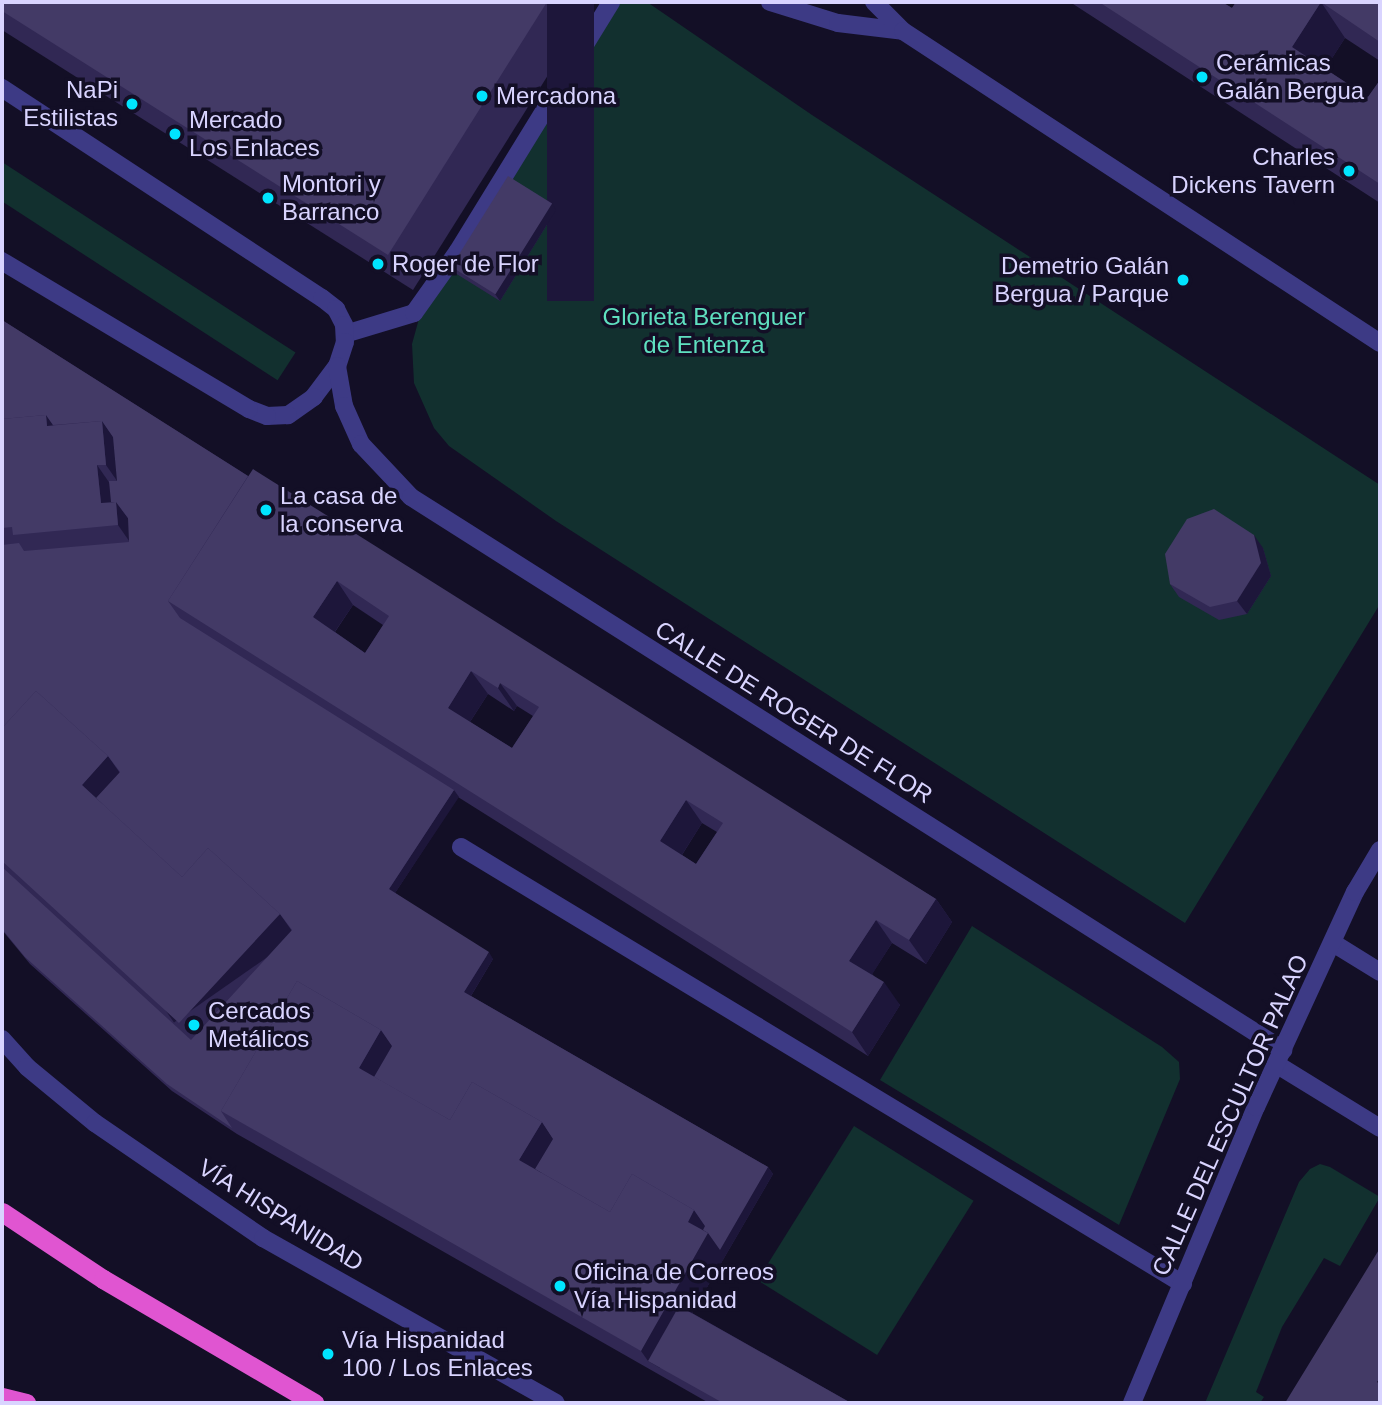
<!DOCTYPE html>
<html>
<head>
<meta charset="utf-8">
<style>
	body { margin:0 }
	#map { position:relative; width:1382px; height:1405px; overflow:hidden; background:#130f26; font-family:Arial,sans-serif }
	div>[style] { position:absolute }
	.green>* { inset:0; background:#12302f; transform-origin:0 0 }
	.pedestrian>* { height:18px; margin:-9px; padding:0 9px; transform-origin:9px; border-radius:9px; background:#3d3a85 }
	.minor>* { height:18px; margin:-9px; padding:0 9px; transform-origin:9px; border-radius:9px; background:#3d3a85 }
	.tertiary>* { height:18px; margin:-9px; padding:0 9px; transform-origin:9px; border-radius:9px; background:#3d3a85 }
	.trunk>* { height:19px; margin:-9.5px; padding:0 9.5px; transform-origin:9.5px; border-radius:9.5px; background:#e055d1 }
	.wall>* { inset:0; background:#312854 }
	.shaded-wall>* { inset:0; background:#1d163a; transform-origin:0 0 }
	.building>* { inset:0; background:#433a66; transform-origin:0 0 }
	.dots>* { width:19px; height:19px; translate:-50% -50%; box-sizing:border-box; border:4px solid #130f26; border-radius:50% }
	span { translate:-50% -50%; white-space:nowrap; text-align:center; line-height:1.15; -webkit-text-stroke:7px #130f26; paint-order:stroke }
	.poi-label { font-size:24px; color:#d9d4ff }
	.left { translate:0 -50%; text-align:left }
	.right { translate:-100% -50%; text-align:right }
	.park-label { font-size:24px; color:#5fe0c0 }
	.street-label { font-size:24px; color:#d9d4ff }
	.frame { position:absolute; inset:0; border:4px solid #d9d4ff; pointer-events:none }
</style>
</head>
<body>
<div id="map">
	<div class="green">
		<i style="clip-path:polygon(620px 2px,647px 2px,812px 115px,1380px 485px,1380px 604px,1185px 923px,556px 521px,449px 446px,434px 428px,414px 383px,412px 344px,420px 315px)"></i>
		<i style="left:2px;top:162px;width:350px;height:33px;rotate:33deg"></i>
		<i style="clip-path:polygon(972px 926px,1162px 1047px,1179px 1062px,1180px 1079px,1119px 1225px,880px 1080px)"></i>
		<i style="left:854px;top:1126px;width:141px;height:182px;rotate:32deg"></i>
		<i style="clip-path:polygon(1320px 1164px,1330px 1167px,1380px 1197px,1340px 1266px,1324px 1258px,1282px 1327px,1256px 1392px,1264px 1397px,1260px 1403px,1205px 1403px,1299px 1182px,1310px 1169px)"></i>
	</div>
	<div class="pedestrian">
		<i style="left:345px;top:334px;width:72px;rotate:-16.9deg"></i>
		<i style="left:414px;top:313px;width:76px;rotate:-54.6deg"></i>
		<i style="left:458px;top:251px;width:292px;rotate:-58.4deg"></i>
		<i style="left:461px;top:847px;width:844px;rotate:31.18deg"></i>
	</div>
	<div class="minor">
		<i style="left:770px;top:2px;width:71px;rotate:17.2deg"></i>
		<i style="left:838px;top:23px;width:65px;rotate:7deg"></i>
		<i style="left:2px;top:88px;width:383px;rotate:33.3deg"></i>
		<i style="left:322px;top:298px;width:18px;rotate:38deg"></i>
		<i style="left:336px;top:309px;width:18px;rotate:63deg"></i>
		<i style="left:344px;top:325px;width:17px;rotate:87deg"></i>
		<i style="left:345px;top:342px;width:25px;rotate:108deg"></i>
		<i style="left:337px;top:366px;width:39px;rotate:127deg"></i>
		<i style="left:314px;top:397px;width:32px;rotate:145deg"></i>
		<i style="left:288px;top:415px;width:21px;rotate:177deg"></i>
		<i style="left:267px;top:416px;width:19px;rotate:-159deg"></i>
		<i style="left:249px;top:409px;width:288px;rotate:-149.1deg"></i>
		<i style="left:337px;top:366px;width:41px;rotate:80.1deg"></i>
		<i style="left:344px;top:406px;width:42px;rotate:65.9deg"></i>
		<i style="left:361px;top:444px;width:73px;rotate:46.7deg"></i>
		<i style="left:411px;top:497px;width:1033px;rotate:32.38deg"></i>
		<i style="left:1333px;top:943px;width:55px;rotate:31.7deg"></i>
		<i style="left:2px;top:1039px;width:38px;rotate:48deg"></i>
		<i style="left:27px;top:1067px;width:88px;rotate:39.5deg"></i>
		<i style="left:95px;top:1123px;width:204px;rotate:34.4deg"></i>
		<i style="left:263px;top:1238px;width:336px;rotate:29.4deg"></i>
		<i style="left:1276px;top:1064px;width:122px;rotate:31.6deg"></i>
		<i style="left:1132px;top:1403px;width:321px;rotate:-67.3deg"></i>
		<i style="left:1256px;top:1107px;width:237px;rotate:-65.3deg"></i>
		<i style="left:1355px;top:892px;width:49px;rotate:-59.2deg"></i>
	</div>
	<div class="tertiary">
		<i style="left:874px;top:2px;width:41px;rotate:45deg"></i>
		<i style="left:903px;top:31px;width:570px;rotate:33.19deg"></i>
	</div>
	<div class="trunk">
		<i style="left:2px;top:1212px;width:121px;rotate:33.6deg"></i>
		<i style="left:103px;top:1279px;width:245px;rotate:30.4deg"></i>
		<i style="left:2px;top:1397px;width:25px;rotate:14deg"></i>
	</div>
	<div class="wall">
		<i style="clip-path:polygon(2px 2px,594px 2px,413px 290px,2px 30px)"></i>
		<i style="clip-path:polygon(1070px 2px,1222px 2px,1232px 8px,1236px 2px,1380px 2px,1380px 61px,1345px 38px,1325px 69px,1368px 97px,1380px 80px,1380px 203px)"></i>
		<i style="clip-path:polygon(556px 210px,500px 301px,455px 273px,451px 266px)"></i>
		<i style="clip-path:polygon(evenodd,2px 320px,248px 476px,936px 899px,952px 922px,926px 964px,892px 943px,872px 974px,900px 1005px,868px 1056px,458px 797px,395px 893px,493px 959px,471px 996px,768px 1167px,773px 1174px,692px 1313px,851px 1403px,709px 1403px,237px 1134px,172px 1091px,30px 964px,2px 930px,2px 320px,353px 605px,383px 625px,365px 653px,335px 632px,353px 605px,2px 320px,488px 694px,514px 711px,517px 706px,533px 716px,512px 748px,470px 722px,488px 694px,2px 320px,702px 823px,717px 832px,696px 864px,682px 855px,702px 823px)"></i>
		<i style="clip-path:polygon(1263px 548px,1271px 576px,1247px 614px,1219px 620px,1179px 597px,1170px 584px)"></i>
	</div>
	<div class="shaded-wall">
		<i style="left:547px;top:2px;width:47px;height:299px"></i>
		<i style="clip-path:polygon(1321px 2px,1345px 38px,1316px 83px,1292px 47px)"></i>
		<i style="clip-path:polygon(552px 203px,556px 210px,500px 301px,495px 294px)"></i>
		<i style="clip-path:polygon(46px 415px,62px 438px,47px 426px)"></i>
		<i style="clip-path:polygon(102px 421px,118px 444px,122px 488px,106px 465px)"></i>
		<i style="clip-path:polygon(97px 465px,113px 488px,116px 519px,101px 503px)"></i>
		<i style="clip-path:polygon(116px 502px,133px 525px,134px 548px,118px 525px)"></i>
		<i style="clip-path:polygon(1254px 535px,1263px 548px,1271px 576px,1247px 614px,1237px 601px)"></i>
		<i style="clip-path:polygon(337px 581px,353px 605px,329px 640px,313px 617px)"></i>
		<i style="clip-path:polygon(471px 671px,488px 694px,464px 731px,448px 708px)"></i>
		<i style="clip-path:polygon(500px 683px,517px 706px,514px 711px,498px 688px)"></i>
		<i style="clip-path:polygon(108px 756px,124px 779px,99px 807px,82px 785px)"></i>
		<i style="clip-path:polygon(454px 790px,459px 797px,393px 896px,389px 889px)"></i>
		<i style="clip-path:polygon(686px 800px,702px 823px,676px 864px,660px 841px)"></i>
		<i style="clip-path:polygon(936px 899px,952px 922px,926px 964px,909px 940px)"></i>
		<i style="left:280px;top:914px;width:28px;height:149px;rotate:55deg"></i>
		<i style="clip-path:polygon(876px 920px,892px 943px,866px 984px,849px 961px)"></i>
		<i style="clip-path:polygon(489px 952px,493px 959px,469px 999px,464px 992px)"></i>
		<i style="clip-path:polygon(884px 982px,900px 1005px,868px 1056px,852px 1032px)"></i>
		<i style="clip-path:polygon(381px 1030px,397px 1053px,377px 1088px,359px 1068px)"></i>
		<i style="clip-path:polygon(542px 1122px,558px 1146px,537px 1180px,519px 1160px)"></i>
		<i style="clip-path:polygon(768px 1167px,773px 1174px,660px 1368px,648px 1361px,641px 1351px,688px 1222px,694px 1210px,710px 1233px)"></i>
	</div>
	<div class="building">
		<i style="clip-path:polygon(2px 2px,547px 2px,388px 255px,2px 11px)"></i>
		<i style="clip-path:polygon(1099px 2px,1222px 2px,1232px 8px,1236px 2px,1380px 2px,1380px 42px,1321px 2px,1292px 47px,1368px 97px,1380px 80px,1380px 184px)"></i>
		<i style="left:508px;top:176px;width:52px;height:107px;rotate:32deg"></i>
		<i style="clip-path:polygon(2px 320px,248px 476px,168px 601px,180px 618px,454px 790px,389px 889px,489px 952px,464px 992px,768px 1167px,720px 1250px,708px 1233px,703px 1230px,705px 1226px,694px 1210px,632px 1174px,610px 1212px,535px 1169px,553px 1139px,542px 1122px,472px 1082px,450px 1120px,374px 1077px,392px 1046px,381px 1030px,297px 981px,221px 1111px,232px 1128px,167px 1084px,25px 957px,2px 929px,2px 867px,191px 1040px,292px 930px,280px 914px,208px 848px,182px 877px,96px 798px,120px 772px,108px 756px,36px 691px,2px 728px,2px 545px,19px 543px,24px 551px,129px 542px,128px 518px,116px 502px,111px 502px,109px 481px,117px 481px,113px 437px,102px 421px,53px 425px,46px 415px,2px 419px)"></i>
		<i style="clip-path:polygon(46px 415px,47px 426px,102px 421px,106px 465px,97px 465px,101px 503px,116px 502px,118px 525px,13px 535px,12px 527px,2px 528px,2px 419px)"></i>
		<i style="clip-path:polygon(evenodd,253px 469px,936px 899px,909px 940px,876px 920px,849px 961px,884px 982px,852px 1032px,168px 601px,253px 469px,337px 581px,389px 616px,365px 653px,313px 617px,337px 581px,253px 469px,471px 671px,498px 688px,500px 683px,539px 707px,512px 748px,448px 708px,471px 671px,253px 469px,686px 800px,723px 823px,696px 864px,660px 841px,686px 800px)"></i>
		<i style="clip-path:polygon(1214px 509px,1254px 535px,1261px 563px,1237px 601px,1210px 607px,1170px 584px,1165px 554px,1187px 519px)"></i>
		<i style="clip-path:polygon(36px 691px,108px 756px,82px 785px,182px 877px,208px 848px,280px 914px,179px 1023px,2px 861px,2px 728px)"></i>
		<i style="clip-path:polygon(297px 981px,381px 1030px,359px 1068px,450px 1120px,472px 1082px,542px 1122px,519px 1160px,610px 1212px,632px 1174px,694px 1210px,688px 1222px,708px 1233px,641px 1351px,221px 1111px)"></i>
		<i style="clip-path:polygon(1380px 1248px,1380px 1378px,1377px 1382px,1380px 1384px,1380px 1403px,1285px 1403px)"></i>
		<i style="clip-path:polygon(679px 1306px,851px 1403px,723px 1403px,648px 1361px)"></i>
	</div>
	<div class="dots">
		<i style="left:1202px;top:77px;background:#00e5ff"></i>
		<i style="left:482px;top:96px;background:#00e5ff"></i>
		<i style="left:132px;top:104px;background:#00e5ff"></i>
		<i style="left:175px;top:134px;background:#00e5ff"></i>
		<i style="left:1349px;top:171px;background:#00e5ff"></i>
		<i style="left:268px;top:198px;background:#00e5ff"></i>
		<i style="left:378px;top:264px;background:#00e5ff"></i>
		<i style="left:1183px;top:280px;background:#00e5ff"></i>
		<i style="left:266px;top:510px;background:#00e5ff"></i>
		<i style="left:194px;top:1025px;background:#00e5ff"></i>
		<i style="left:560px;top:1286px;background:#00e5ff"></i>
		<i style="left:328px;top:1354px;background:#00e5ff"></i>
	</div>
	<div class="poi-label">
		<span class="left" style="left:1216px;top:77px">Cerámicas<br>Galán Bergua</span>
		<span class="right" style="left:118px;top:104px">NaPi<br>Estilistas</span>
		<span class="left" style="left:496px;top:96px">Mercadona</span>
		<span class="left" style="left:189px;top:134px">Mercado<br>Los Enlaces</span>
		<span class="right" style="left:1335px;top:171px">Charles<br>Dickens Tavern</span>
		<span class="left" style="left:282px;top:198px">Montori y<br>Barranco</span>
		<span class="left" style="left:392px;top:264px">Roger de Flor</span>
		<span class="right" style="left:1169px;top:280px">Demetrio Galán<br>Bergua / Parque</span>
		<span class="left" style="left:280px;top:510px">La casa de<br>la conserva</span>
		<span class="left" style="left:208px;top:1025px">Cercados<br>Metálicos</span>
		<span class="left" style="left:574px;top:1286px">Oficina de Correos<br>Vía Hispanidad</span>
		<span class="left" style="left:342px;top:1354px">Vía Hispanidad<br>100 / Los Enlaces</span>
	</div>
	<div class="park-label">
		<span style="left:704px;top:331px">Glorieta Berenguer<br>de Entenza</span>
	</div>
	<div class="street-label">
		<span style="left:794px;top:712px;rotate:32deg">CALLE DE ROGER DE FLOR</span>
		<span style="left:1230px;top:1115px;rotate:-66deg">CALLE DEL ESCULTOR PALAO</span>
		<span style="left:281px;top:1215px;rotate:32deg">VÍA HISPANIDAD</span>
	</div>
	<div class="frame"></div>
</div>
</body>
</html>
